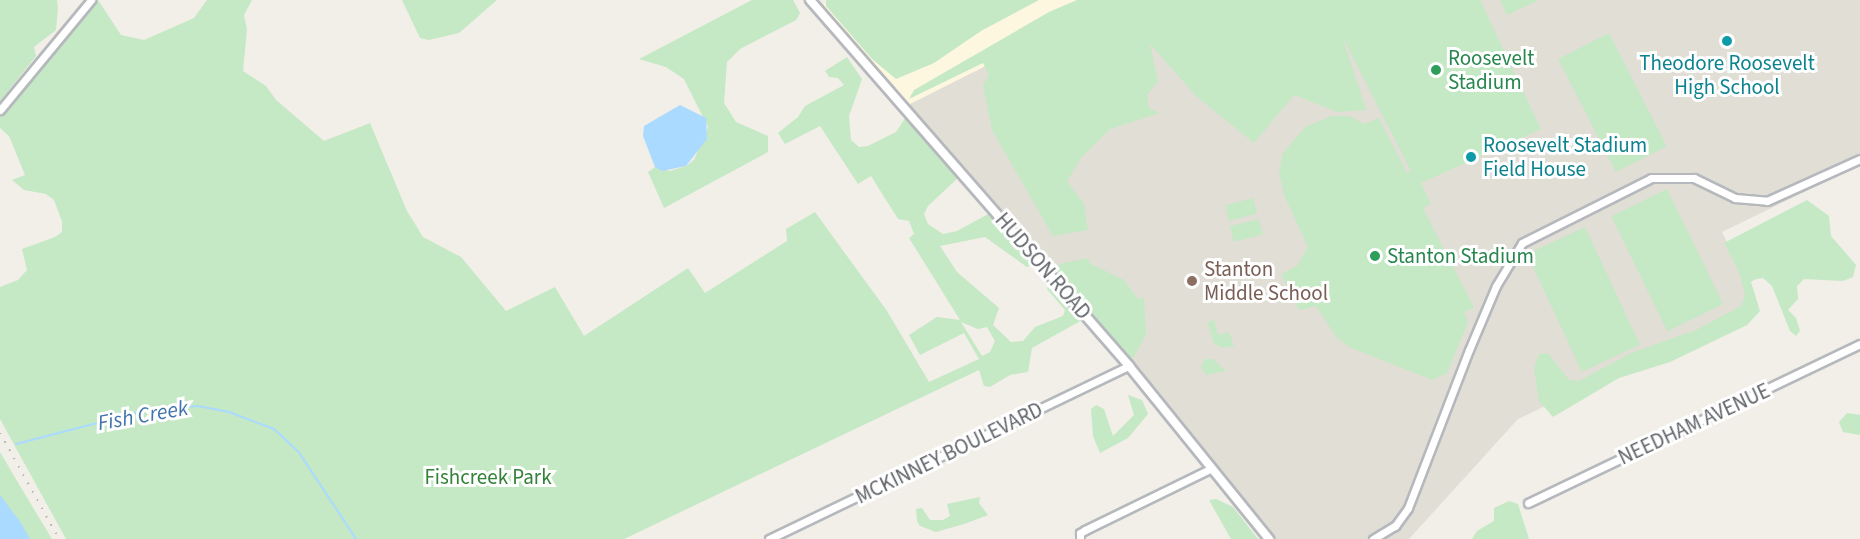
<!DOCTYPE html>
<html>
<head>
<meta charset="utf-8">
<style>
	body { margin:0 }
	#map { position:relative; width:1860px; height:539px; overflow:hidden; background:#f1efe8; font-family:"Source Sans 3",sans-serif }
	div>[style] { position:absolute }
	.commercial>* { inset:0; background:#fef7e0 }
	.education>* { inset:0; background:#e1ded6 }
	.green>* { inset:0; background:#c5e8c5; transform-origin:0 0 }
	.water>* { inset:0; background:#aadaff }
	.stream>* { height:2px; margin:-1px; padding:0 1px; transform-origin:1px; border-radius:1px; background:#aadaff }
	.roads { filter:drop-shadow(2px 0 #b5b8bc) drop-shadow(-2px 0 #b5b8bc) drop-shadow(0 2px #b5b8bc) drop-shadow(0 -2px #b5b8bc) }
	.minor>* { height:7px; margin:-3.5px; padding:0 3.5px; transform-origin:3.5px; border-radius:3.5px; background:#fff }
	.tertiary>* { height:8px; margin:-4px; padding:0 4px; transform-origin:4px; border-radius:4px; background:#fff }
	.rail>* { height:2px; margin-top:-1px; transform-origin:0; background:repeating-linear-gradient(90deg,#b6b7b8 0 1.5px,transparent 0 9.5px) }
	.dots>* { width:16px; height:16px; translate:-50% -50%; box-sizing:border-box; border:3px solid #fff; border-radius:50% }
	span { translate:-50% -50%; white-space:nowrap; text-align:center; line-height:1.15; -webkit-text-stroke:6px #fff; paint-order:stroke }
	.leisure-label { font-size:21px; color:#27864d }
	.left { translate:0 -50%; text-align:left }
	.culture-label { font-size:21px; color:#0d838f }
	.street-label { font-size:21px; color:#5f6368 }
	.education-label { font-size:21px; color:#785e54 }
	.park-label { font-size:21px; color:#348238 }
	.water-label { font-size:22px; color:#4174aa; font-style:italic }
</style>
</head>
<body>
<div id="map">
	<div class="commercial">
		<i style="clip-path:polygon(832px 0,1194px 0,1097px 10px,906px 107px,819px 7px)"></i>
	</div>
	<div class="education">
		<i style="clip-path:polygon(1194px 0,1860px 0,1860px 165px,1722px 232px,1758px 304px,1518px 419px,1409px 539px,1269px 539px,904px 107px,1097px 10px)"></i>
	</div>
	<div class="green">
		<i style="clip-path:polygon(0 0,57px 0,58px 8px,56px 30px,34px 47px,36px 56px,0 101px)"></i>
		<i style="clip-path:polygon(evenodd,98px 0,121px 35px,144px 40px,194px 18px,207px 0,252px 0,244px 15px,247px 29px,243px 71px,266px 86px,276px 100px,324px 141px,370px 123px,407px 211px,423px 237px,461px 257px,506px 311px,555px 287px,584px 336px,688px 268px,705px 293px,787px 241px,786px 229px,815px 212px,887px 311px,929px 382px,979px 359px,964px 333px,920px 355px,909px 335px,937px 317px,960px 320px,909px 238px,914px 234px,909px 221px,898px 219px,871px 176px,858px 184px,820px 126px,785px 144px,778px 133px,798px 117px,805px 106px,844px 85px,838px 78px,829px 77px,825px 71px,847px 57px,862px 79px,849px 116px,851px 140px,859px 147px,868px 146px,896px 132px,906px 117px,959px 177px,928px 206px,924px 214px,928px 224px,943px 234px,957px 231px,992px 212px,1036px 264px,1027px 267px,985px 237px,940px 246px,957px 272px,999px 308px,993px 325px,1011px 342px,1023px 341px,1035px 327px,1063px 316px,1065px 310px,1047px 289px,1050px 281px,1084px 319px,1032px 348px,1028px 372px,1010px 375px,990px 387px,984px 386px,979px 370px,624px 539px,66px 539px,0 419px,0 287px,18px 280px,27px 270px,22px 249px,55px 237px,62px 232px,62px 221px,54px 200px,46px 194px,24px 190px,12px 180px,25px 175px,9px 136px,0 128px,0 117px,98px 0,961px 322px,978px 329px,987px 327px,995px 341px,990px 352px,982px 356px,961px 322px)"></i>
		<i style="clip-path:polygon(402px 0,497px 0,459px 33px,429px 40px,420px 38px)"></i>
		<i style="clip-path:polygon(752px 0,793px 0,800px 13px,796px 20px,740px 49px,727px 62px,724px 103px,736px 122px,768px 136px,768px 152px,664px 208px,648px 172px,655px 167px,670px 171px,686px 166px,694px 160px,708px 127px,684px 79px,666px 67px,639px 59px)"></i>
		<i style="clip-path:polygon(826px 0,1039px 0,981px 31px,934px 63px,896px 79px,872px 59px,826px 6px)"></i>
		<i style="clip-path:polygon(1077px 0,1480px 0,1541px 129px,1421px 183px,1431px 204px,1423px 208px,1474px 308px,1464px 312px,1468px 322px,1447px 373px,1432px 380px,1351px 348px,1336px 337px,1316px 306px,1299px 310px,1281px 274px,1297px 266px,1308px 247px,1284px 195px,1279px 171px,1283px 153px,1305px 127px,1332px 116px,1349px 116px,1364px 124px,1379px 118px,1407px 173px,1411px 171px,1342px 36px,1366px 110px,1337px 112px,1294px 95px,1254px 143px,1197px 97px,1150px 44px,1158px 81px,1147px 95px,1149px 108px,1160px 113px,1110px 129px,1081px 158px,1067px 181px,1084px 204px,1088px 230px,1053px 236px,992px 130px,983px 85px,989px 75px,983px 63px,909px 99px,914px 90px,1049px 12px)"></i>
		<i style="clip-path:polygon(1500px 0,1539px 0,1507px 15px)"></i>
		<i style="left:1609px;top:33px;width:127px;height:57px;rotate:63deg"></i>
		<i style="left:1667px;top:189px;width:128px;height:62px;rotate:64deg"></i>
		<i style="left:1253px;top:198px;width:16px;height:29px;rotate:75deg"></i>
		<i style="clip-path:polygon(1807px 200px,1829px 216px,1831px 236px,1856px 265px,1853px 277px,1843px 281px,1804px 279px,1797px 286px,1798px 299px,1788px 310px,1796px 318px,1800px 331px,1796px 336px,1790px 331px,1772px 286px,1763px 278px,1756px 279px,1751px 282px,1760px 311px,1747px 325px,1670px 362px,1619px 378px,1553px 417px,1539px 401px,1534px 369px,1539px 354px,1548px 353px,1569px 380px,1579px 381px,1631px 353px,1696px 330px,1741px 306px,1745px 295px,1740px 274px,1724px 243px)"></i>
		<i style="left:1259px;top:219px;width:16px;height:30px;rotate:76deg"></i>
		<i style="left:1585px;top:227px;width:130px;height:64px;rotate:65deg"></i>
		<i style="clip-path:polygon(1089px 258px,1089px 263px,1124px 280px,1138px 299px,1144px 297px,1146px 334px,1134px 357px,1130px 359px,1057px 275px,1059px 264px)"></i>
		<i style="clip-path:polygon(1214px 319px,1218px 335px,1229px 332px,1234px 346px,1223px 348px,1214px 344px,1208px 323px)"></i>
		<i style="clip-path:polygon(1205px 359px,1213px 359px,1226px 371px,1206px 375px,1201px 367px)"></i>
		<i style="clip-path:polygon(1128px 395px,1142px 400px,1148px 414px,1128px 438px,1100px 453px,1093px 436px,1091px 409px,1096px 405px,1104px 409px,1113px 436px,1134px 415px)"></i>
		<i style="clip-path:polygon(1847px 413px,1860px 415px,1860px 435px,1843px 432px,1839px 422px)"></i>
		<i style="clip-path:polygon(0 452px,20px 486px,52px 539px,0 539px)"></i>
		<i style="clip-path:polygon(980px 497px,979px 503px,988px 515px,967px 523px,936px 532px,920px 526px,917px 521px,916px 509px,922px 508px,930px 520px,943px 520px,950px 516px,947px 504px)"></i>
		<i style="clip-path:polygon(1216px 499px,1233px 507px,1258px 539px,1231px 539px,1209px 500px)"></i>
		<i style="clip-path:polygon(1509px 501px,1518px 504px,1529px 539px,1472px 539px,1477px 531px,1494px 521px,1494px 508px)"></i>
	</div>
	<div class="water">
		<i style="clip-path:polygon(680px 105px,706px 118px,707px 139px,686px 166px,662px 171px,655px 167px,643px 136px,644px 126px)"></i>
		<i style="clip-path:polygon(0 495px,21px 523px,30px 539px,0 539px)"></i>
	</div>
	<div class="stream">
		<i style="left:16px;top:444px;width:132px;rotate:-14.5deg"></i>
		<i style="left:144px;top:411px;width:54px;rotate:-5.3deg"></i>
		<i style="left:198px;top:406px;width:32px;rotate:11deg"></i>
		<i style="left:229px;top:412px;width:48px;rotate:20.7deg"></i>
		<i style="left:274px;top:429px;width:33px;rotate:43deg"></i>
		<i style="left:298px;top:451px;width:105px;rotate:56.6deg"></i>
	</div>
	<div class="roads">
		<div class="minor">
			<i style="left:0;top:110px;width:143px;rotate:-50.4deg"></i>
			<i style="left:1528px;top:503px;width:368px;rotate:-25.6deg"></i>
			<i style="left:769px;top:539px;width:399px;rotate:-25.7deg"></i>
			<i style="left:1080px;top:539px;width:6px;rotate:-90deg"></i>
			<i style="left:1080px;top:533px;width:6px;rotate:-31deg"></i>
			<i style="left:1085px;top:530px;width:141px;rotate:-26deg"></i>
			<i style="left:1373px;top:539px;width:26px;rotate:-31deg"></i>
			<i style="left:1395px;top:526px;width:22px;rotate:-54deg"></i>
			<i style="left:1408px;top:508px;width:169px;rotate:-68.9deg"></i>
			<i style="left:1469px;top:350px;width:69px;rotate:-67.1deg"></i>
			<i style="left:1496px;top:286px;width:50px;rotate:-58.8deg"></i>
			<i style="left:1522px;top:243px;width:144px;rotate:-26.7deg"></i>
			<i style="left:1651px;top:178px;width:43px"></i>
			<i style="left:1694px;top:178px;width:46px;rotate:26deg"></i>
			<i style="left:1735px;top:198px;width:32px;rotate:5deg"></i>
			<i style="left:1767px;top:201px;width:102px;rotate:-24.3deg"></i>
		</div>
		<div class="tertiary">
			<i style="left:810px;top:0;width:486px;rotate:48.9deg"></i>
			<i style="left:1129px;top:366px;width:223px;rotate:51deg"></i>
		</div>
	</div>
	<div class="rail">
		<i style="left:0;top:433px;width:121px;rotate:60.9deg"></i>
	</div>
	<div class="dots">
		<i style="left:1727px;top:41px;background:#0f9aa8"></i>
		<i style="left:1436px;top:70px;background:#2e9e5b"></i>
		<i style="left:1471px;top:157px;background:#0f9aa8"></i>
		<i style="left:1375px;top:256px;background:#2e9e5b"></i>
		<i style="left:1192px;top:281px;background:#8d6e63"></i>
	</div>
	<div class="leisure-label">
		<span class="left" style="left:1448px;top:70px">Roosevelt<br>Stadium</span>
		<span class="left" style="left:1387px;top:256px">Stanton Stadium</span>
	</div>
	<div class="culture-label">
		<span style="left:1727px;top:75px">Theodore Roosevelt<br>High School</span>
		<span class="left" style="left:1483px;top:157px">Roosevelt Stadium<br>Field House</span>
	</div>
	<div class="street-label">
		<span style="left:1043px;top:266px;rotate:49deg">HUDSON ROAD</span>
		<span style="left:1694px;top:424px;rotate:-25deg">NEEDHAM AVENUE</span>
		<span style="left:949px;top:453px;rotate:-26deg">MCKINNEY BOULEVARD</span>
	</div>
	<div class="education-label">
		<span class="left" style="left:1204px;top:281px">Stanton<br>Middle School</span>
	</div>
	<div class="park-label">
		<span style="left:488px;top:477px">Fishcreek Park</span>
	</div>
	<div class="water-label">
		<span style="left:143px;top:416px;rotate:-10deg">Fish Creek</span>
	</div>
</div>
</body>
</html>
